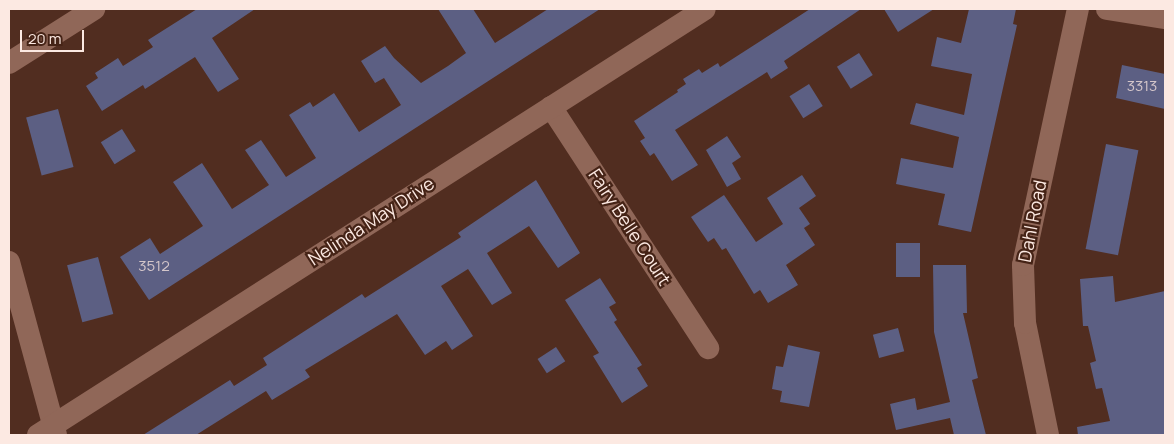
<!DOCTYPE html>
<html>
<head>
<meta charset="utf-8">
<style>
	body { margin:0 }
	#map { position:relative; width:1174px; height:444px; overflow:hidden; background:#512d20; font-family:Manrope,sans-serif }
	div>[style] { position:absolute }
	.building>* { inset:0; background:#5c5f83; transform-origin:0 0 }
	.minor>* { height:22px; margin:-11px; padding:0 11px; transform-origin:11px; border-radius:11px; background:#906758 }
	span { translate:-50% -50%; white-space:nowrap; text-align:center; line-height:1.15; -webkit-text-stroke:4.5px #452316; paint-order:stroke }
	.number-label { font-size:15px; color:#d4c6ca }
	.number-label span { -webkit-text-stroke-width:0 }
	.street-label { font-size:18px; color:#fce9e2 }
	.frame { position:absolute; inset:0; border:10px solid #fce9e2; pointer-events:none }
	.scale { position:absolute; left:20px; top:30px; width:64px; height:22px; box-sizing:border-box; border:2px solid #fce9e2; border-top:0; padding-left:6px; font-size:15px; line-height:18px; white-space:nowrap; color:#fce9e2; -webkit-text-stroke:4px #452316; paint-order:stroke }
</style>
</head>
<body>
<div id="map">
	<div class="building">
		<i style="clip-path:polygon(197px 9px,255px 9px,212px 38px,239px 79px,218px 92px,195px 57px,145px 89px,143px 85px,102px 111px,86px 86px,98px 78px,95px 73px,118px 58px,123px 66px,153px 47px,148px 40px)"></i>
		<i style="clip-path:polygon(438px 9px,473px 9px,495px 43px,548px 9px,600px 9px,149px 300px,120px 257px,150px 238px,160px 254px,203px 226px,173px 182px,202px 163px,232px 209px,269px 185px,245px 150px,261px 140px,286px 177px,316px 158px,289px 115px,310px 102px,313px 107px,334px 93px,359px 132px,401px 105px,384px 78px,375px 83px,361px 61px,385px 46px,394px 58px,421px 83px,448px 66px,466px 53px)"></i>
		<i style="clip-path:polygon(810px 9px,861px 9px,784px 61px,788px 68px,771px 79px,767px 72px,675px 130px,698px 165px,672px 181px,654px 153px,650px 156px,640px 141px,645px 138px,634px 121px,678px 92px,677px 90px,686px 84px,683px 79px,699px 69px,702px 73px,718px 63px,720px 67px)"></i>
		<i style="clip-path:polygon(884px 9px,934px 9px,898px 32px)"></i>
		<i style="clip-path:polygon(969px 9px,1016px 9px,1013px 24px,1017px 25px,971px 232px,938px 225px,945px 194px,896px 184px,901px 158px,953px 168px,959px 137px,910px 124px,916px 103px,964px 115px,972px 74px,931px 66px,937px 37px,961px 43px)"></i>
		<i style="left:859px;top:53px;width:26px;height:26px;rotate:58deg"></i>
		<i style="clip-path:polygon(1122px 65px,1165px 74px,1165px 109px,1116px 98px)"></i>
		<i style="left:809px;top:84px;width:26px;height:23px;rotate:58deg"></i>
		<i style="left:58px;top:109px;width:60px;height:33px;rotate:75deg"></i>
		<i style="left:122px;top:129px;width:26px;height:25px;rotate:58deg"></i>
		<i style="clip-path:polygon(727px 136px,741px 157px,732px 163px,741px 179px,727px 187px,706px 150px)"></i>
		<i style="left:1106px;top:144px;width:33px;height:107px;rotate:11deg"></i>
		<i style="clip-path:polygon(802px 175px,816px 196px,799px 208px,810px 224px,804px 228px,815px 245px,786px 265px,798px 285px,768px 303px,760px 290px,754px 294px,726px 248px,722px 250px,714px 238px,708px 242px,691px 217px,724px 195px,756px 242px,783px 224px,767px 198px)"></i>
		<i style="clip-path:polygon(536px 180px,580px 253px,558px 268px,529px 226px,487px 253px,512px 293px,492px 305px,468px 269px,441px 286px,473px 336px,452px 350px,446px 341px,425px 355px,397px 314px,305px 370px,310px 377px,272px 400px,266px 391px,196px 435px,143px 435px,230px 380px,234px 386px,267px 365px,263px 358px,362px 294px,365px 298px,461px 237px,458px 233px)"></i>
		<i style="left:896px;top:243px;width:24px;height:34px"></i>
		<i style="left:98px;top:257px;width:59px;height:32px;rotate:75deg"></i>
		<i style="clip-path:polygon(933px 265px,966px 265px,967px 313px,963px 313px,978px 378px,972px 380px,986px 435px,954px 435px,950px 418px,896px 430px,890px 404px,915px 398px,917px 410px,950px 402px,934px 332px)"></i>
		<i style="clip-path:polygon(1113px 276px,1115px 302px,1165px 291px,1165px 435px,1078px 435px,1077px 427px,1110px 421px,1102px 388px,1096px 389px,1090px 363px,1096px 361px,1088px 326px,1083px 326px,1080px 279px)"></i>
		<i style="clip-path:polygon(600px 278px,616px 303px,609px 307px,617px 320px,614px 322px,642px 365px,637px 368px,648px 386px,622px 403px,593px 356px,599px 353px,565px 300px)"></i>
		<i style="left:898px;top:328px;width:24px;height:26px;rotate:75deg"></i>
		<i style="clip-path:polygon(788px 345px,820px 352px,809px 407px,780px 402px,782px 391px,772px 389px,776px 366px,783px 367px)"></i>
		<i style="left:556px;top:347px;width:17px;height:22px;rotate:57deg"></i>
	</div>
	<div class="minor">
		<i style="left:1107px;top:9px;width:59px;rotate:8.8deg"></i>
		<i style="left:9px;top:63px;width:101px;rotate:-32.4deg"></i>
		<i style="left:551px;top:107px;width:288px;rotate:56.9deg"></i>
		<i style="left:9px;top:262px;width:179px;rotate:74.8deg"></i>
		<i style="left:38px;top:435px;width:791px;rotate:-32.57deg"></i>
		<i style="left:1048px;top:435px;width:114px;rotate:-101.6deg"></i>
		<i style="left:1025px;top:323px;width:58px;rotate:-92deg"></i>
		<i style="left:1023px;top:265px;width:262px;rotate:-77.9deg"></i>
	</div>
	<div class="number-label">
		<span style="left:1142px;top:86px">3313</span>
		<span style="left:154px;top:266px">3512</span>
	</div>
	<div class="street-label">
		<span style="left:371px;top:221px;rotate:-33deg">Nelinda May Drive</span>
		<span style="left:1032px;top:221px;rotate:-79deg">Dahl Road</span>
		<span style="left:630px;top:227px;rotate:57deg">Fairy Belle Court</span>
	</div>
	<div class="frame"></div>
	<div class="scale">20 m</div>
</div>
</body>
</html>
